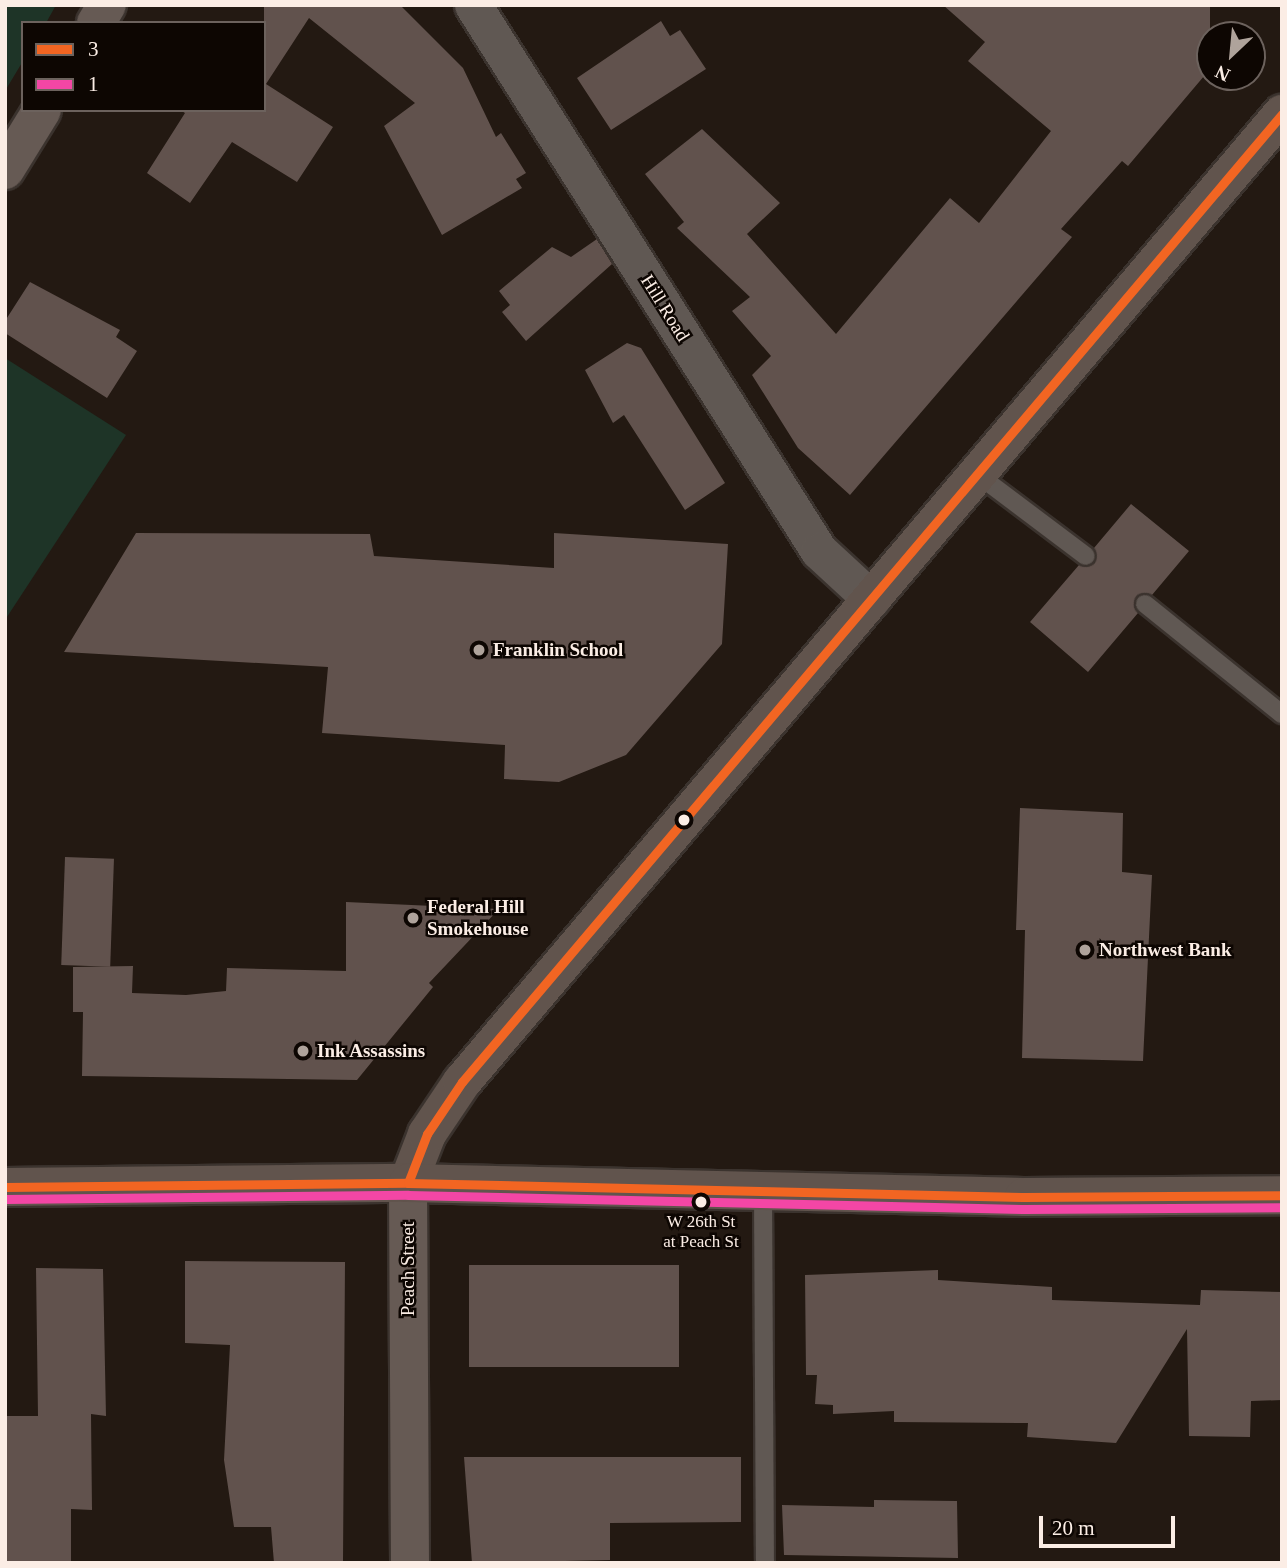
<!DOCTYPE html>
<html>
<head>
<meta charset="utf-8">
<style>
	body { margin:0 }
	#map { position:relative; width:1287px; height:1568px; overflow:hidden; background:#231912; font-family:Georgia,serif }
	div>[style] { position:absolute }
	.green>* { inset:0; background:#1e3427 }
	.building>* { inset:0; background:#61524d; transform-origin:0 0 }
	.roads { filter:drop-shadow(2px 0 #3b332e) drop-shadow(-2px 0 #3b332e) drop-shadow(0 2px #3b332e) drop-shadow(0 -2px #3b332e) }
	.service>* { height:18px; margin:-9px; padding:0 9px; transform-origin:9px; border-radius:9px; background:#605853 }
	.minor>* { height:37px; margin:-18.5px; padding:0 18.5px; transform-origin:18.5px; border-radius:18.5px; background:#605853 }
	.secondary>* { height:38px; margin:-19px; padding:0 19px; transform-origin:19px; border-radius:19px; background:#665a54 }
	.primary>* { height:38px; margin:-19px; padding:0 19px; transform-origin:19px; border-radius:19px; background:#61544d }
	.bus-1>* { height:9px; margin:-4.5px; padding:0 4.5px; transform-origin:4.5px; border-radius:4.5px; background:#f26522 }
	.bus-2>* { height:9px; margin:-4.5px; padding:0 4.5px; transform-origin:4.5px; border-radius:4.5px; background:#f346a5 }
	.dots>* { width:19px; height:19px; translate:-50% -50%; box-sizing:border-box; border:4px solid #0d0602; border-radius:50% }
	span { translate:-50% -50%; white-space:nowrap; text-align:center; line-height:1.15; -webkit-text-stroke:5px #0d0602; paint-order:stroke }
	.bus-label { font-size:17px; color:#fbede5 }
	.street-label { font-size:19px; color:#fbede5 }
	.poi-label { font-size:19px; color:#fbede5; font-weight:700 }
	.left { translate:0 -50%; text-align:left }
	.frame { position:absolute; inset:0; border:7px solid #fbede5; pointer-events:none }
	.legend { position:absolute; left:21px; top:21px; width:245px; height:91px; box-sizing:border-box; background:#0d0602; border:2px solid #6c625d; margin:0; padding:9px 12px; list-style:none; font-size:21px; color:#fbede5 }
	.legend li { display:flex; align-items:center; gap:14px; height:35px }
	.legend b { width:35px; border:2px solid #6c625d }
	.north { position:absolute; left:1196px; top:21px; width:70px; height:70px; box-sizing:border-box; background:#0d0602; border:2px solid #6c625d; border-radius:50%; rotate:206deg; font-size:19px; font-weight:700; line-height:28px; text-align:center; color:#fbede5 }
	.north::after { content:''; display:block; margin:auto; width:24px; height:32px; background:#afa39b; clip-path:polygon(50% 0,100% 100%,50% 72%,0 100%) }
	.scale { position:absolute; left:1039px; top:1516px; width:136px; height:32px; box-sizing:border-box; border:4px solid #fbede5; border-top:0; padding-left:9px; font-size:21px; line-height:24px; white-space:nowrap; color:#fbede5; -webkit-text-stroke:5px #0d0602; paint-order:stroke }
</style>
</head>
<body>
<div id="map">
	<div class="green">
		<i style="clip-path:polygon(5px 5px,56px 5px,46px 23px,23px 23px,23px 61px,5px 91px)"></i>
		<i style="clip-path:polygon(5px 358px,126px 435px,5px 620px)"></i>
	</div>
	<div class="building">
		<i style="clip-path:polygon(264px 5px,400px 5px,463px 68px,496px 137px,501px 133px,526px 173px,516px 179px,522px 188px,442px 235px,384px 126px,415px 103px,309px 18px,266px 84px,333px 127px,297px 182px,232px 142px,190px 203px,147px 173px,185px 113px,180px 110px,264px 110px)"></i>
		<i style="clip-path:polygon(943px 5px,1210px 5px,1210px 69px,1128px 166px,1122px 161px,1061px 229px,1072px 237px,850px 495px,798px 448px,752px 375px,771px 356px,732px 311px,750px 297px,677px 228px,684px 222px,645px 174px,702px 129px,780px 203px,747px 234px,836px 334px,950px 198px,979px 223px,1051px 131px,968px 61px,985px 42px)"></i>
		<i style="clip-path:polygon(661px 21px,670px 36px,680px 30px,706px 69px,611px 130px,577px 78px)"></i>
		<i style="clip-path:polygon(597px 239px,612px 264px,526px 341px,502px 312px,510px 305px,499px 291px,552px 247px,571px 257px)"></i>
		<i style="clip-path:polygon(30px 282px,120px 330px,116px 337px,137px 351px,107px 398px,5px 333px,5px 321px)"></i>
		<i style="clip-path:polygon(627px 343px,641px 348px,725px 483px,685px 510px,624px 415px,613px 423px,585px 370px)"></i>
		<i style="clip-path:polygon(1131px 504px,1189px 551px,1152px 595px,1137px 596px,1138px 613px,1088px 672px,1030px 622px,1079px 565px,1095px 563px,1094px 548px)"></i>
		<i style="clip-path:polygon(136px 533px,370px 534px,374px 556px,554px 568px,554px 533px,728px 544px,722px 644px,626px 755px,559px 782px,504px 779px,505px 745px,322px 733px,328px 667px,64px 652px)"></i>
		<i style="clip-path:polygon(1020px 808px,1123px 813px,1122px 872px,1152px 875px,1143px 1061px,1022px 1058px,1025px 930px,1016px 930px)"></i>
		<i style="left:65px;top:857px;width:49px;height:108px;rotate:2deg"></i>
		<i style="clip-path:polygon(346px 902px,499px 909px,429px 983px,433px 987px,357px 1080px,82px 1076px,83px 1012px,73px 1012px,73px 967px,133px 966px,132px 993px,186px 995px,226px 991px,227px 968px,346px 971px)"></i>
		<i style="clip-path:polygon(185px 1261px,345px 1262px,343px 1563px,274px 1563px,271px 1527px,234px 1527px,224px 1460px,230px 1345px,185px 1343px)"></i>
		<i style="left:679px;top:1265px;width:102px;height:210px;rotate:90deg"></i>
		<i style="clip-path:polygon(36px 1268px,103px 1269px,106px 1416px,91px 1414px,92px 1510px,71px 1509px,71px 1563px,7px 1563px,5px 1416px,38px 1416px)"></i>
		<i style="clip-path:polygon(938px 1270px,938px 1280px,1052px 1287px,1052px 1300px,1200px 1305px,1201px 1290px,1282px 1292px,1282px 1400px,1251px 1401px,1250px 1437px,1189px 1436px,1187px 1329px,1116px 1443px,1027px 1437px,1028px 1423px,894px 1422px,894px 1411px,833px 1414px,833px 1405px,815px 1404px,817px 1375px,806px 1375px,805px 1275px)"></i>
		<i style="clip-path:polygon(464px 1457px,741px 1457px,741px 1522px,610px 1523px,610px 1560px,472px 1563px)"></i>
		<i style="clip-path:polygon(874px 1500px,957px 1501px,958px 1558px,784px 1555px,782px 1505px,874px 1507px)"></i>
	</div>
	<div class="roads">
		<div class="service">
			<i style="left:977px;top:474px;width:136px;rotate:37deg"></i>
			<i style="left:1145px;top:604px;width:176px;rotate:38.8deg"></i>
			<i style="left:763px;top:1191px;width:372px;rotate:89.7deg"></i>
		</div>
		<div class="minor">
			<i style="left:473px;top:5px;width:646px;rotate:57.64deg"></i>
			<i style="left:819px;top:551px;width:71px;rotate:42.7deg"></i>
		</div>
		<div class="secondary">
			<i style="left:96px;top:23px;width:21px;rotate:-59deg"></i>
			<i style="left:5px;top:170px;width:70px;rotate:-58.3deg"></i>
			<i style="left:408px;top:1183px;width:380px;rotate:89.7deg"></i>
		</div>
		<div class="primary">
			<i style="left:408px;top:1183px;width:53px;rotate:-68.8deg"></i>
			<i style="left:427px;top:1134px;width:63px;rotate:-56.1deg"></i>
			<i style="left:462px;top:1082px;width:1269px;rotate:-49.73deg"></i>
			<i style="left:5px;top:1187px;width:403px;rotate:-0.6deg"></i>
			<i style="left:408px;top:1183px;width:616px;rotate:1.3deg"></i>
			<i style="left:1024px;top:1197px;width:258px;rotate:-0.4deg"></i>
		</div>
	</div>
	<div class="bus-1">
		<i style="left:408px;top:1183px;width:53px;rotate:-68.8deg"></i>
		<i style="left:427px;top:1134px;width:63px;rotate:-56.1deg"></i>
		<i style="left:462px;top:1082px;width:1269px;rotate:-49.73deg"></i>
		<i style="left:5px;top:1187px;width:403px;rotate:-0.6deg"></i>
		<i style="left:408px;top:1183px;width:616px;rotate:1.3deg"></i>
		<i style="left:1024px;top:1197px;width:258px;rotate:-0.4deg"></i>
	</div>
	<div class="bus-2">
		<i style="left:5px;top:1199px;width:403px;rotate:-0.6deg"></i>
		<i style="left:408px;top:1195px;width:616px;rotate:1.3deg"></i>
		<i style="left:1024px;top:1209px;width:258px;rotate:-0.4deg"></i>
	</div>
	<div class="dots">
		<i style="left:479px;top:650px;background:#afa39b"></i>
		<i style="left:684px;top:820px;background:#fbede5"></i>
		<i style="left:413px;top:918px;background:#afa39b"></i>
		<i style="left:1085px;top:950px;background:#afa39b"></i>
		<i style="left:303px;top:1051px;background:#afa39b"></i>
		<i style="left:701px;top:1202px;background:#fbede5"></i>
	</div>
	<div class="bus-label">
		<span style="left:701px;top:1232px">W 26th St<br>at Peach St</span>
	</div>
	<div class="street-label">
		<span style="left:665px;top:308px;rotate:58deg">Hill Road</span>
		<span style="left:408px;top:1269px;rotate:-90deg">Peach Street</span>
	</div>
	<div class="poi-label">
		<span class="left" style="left:493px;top:650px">Franklin School</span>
		<span class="left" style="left:427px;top:918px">Federal Hill<br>Smokehouse</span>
		<span class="left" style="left:1099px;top:950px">Northwest Bank</span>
		<span class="left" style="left:317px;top:1051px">Ink Assassins</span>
	</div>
	<div class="frame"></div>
	<ul class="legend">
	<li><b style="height:9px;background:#f26522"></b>3</li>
	<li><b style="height:9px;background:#f346a5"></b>1</li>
	</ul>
	<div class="north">N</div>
	<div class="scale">20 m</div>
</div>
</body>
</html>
